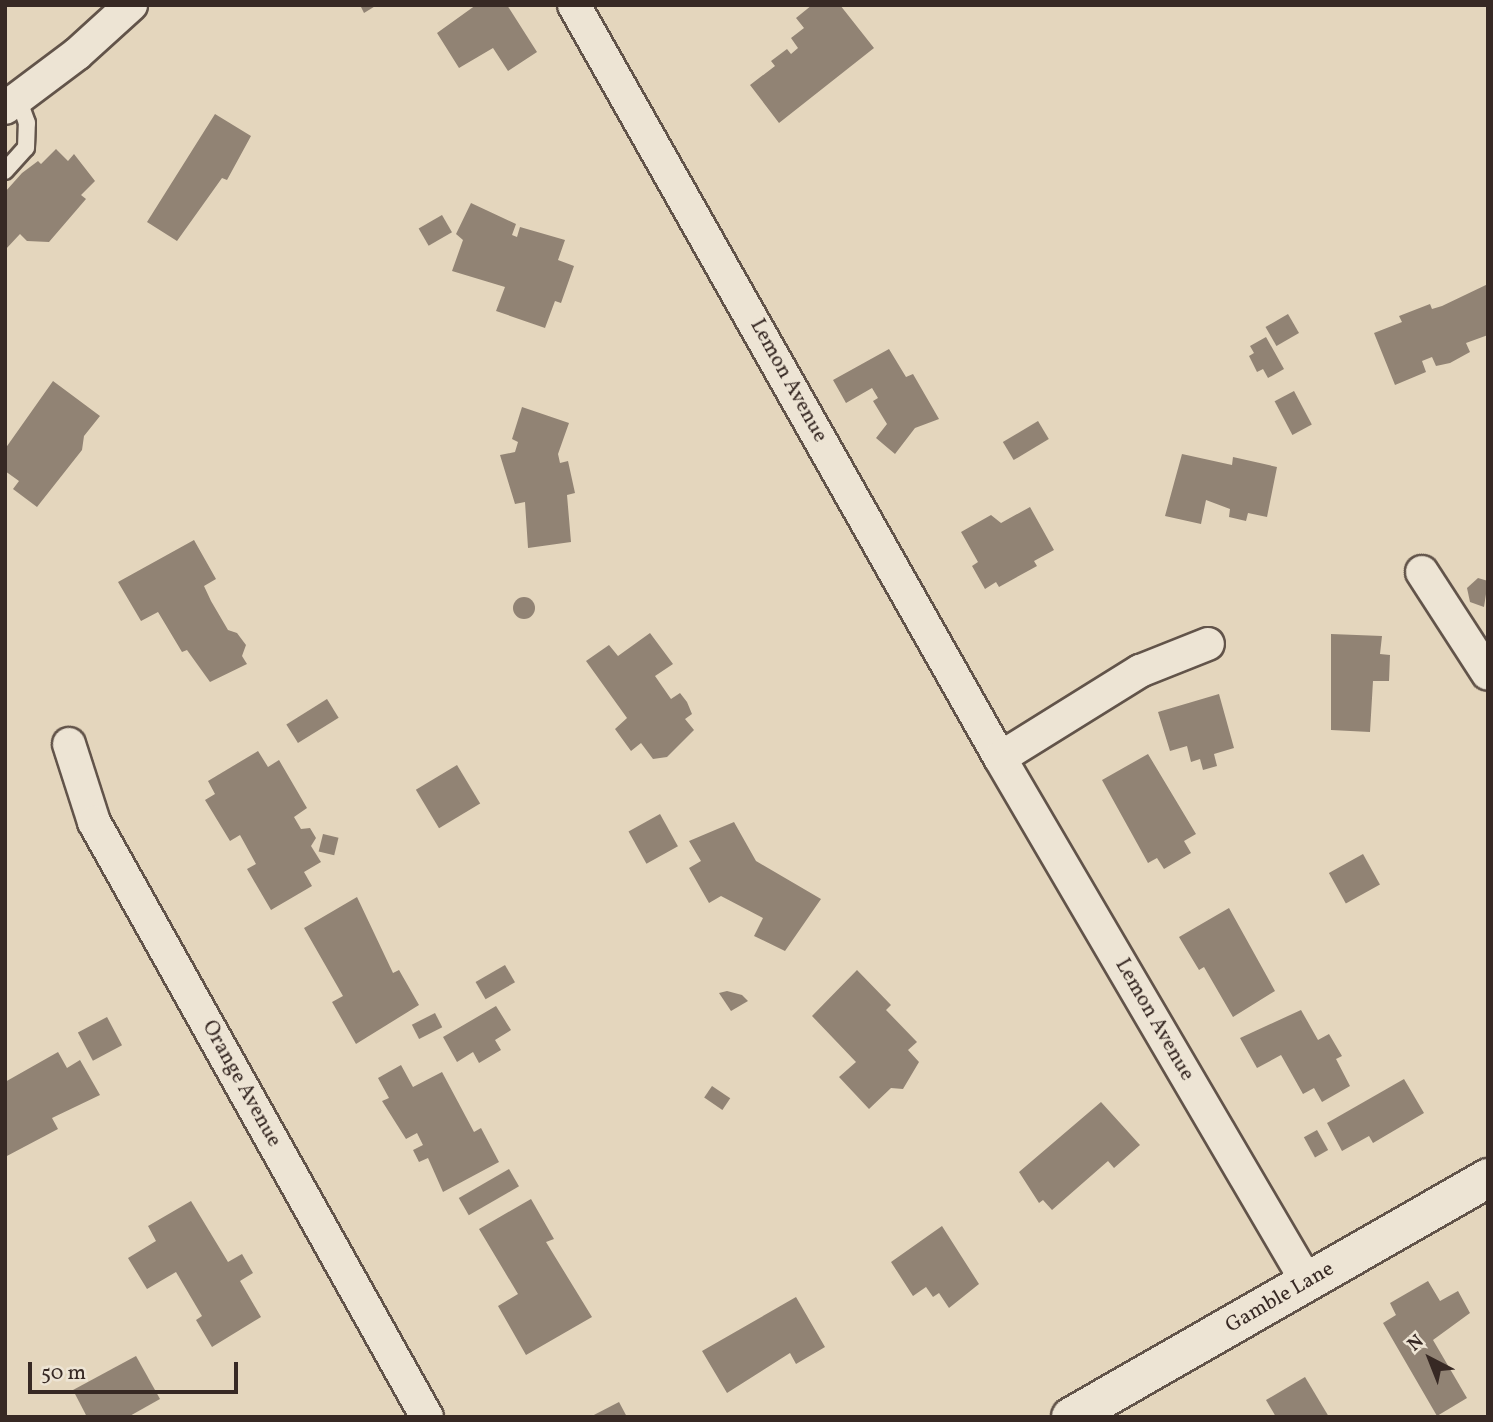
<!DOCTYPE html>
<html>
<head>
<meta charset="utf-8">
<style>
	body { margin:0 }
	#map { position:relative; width:1493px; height:1422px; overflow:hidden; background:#e4d6bd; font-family:Vollkorn,serif }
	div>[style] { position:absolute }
	.building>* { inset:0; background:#918374; transform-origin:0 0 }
	.round { border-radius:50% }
	.roads { filter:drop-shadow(2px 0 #62544a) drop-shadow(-2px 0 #62544a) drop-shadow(0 2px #62544a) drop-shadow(0 -2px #62544a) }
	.lane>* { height:16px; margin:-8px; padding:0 8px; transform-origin:8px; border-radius:8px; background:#ede4d4 }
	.street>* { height:32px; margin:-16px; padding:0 16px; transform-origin:16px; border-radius:16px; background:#ede4d4 }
	.secondary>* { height:38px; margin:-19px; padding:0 19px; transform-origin:19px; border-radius:19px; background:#ede4d4 }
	span { translate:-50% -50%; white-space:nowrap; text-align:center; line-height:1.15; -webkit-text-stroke:7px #ede4d4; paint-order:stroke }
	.street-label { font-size:21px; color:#372924 }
	.frame { position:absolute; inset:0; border:7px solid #372924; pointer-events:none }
	.north { position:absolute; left:1395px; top:1324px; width:70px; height:70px; -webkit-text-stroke:5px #ede4d4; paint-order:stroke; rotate:318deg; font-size:19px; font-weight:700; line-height:28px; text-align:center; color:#372924 }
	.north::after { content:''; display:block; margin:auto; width:24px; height:32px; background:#372924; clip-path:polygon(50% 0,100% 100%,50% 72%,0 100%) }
	.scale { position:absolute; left:28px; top:1362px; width:210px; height:32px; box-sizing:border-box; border:4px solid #372924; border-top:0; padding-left:9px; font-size:21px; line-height:24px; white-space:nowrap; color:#372924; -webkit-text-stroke:5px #ede4d4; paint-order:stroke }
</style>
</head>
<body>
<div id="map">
	<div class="building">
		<i style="clip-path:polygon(360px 5px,377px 5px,364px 13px)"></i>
		<i style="clip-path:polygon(476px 5px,507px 5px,537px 52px,508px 71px,493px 48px,459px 68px,437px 33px)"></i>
		<i style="clip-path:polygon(812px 5px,840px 5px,874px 48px,779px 123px,750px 85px,775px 66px,771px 61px,787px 49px,791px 54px,798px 48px,791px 38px,804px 28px,796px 18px)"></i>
		<i style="clip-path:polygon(215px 114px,251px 136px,227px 180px,222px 178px,177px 241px,147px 222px)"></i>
		<i style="clip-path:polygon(56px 149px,68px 161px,74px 154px,95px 181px,81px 195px,86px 199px,49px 242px,27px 241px,20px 234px,5px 250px,5px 192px,22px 173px,38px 161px,41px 164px)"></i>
		<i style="clip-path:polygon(471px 203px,516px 224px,512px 235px,517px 237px,520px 227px,565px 240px,558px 260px,574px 266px,561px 303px,555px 301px,545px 328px,496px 311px,505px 287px,452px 271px,463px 240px,456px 234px)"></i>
		<i style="left:442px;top:215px;width:20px;height:27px;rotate:60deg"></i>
		<i style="clip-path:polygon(1488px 284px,1488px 335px,1466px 343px,1470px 352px,1450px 363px,1436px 366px,1432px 357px,1422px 361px,1426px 372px,1395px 385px,1374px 333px,1402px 322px,1399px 316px,1430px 304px,1432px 309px,1442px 306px)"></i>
		<i style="left:1288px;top:314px;width:22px;height:26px;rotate:60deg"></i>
		<i style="clip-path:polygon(1266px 337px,1284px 369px,1268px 378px,1263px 369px,1257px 372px,1249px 356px,1254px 353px,1250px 346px)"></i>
		<i style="clip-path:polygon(889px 349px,906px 377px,913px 374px,939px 419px,915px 428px,895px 454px,876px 438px,887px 424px,873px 401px,878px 398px,872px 388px,846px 403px,833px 380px)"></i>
		<i style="clip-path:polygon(53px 381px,100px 416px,84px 436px,82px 450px,37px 507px,13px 489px,19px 481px,5px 471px,5px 449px)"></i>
		<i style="left:1294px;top:391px;width:38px;height:22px;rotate:62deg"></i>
		<i style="clip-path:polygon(522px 407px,569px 423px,558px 454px,560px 463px,568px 461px,575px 493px,567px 495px,571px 542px,528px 548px,525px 502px,515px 504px,500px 455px,515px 452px,518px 442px,512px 439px)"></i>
		<i style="left:1038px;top:421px;width:21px;height:41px;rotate:59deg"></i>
		<i style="clip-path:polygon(1182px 454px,1232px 465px,1233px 457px,1277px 467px,1267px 517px,1248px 513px,1246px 521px,1229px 517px,1230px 509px,1206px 500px,1201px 524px,1165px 516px)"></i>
		<i style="clip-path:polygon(1030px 507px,1054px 550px,1034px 561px,1037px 566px,999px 587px,996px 582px,985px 589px,972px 566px,978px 562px,961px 532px,991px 515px,1001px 523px)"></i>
		<i style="clip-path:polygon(194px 540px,216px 579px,204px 586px,211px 601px,228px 630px,237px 633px,246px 645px,242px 656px,247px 664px,210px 682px,187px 650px,182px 652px,158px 612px,141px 621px,118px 582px)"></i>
		<i style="clip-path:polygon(1478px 578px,1488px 581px,1484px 607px,1470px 602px,1467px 588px)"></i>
		<i class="round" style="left:513px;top:597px;width:22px;height:22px"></i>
		<i style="clip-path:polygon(650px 633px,673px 664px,655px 676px,671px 699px,680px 693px,687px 702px,692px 714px,685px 719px,694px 730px,667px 757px,653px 759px,641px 743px,631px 751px,615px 729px,627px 718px,586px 661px,609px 645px,618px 656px)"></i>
		<i style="clip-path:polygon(1331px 634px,1382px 636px,1380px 654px,1390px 655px,1389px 681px,1373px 681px,1370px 732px,1331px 730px)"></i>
		<i style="clip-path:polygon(1219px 694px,1234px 748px,1214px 754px,1217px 766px,1203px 770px,1200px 759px,1191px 762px,1187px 746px,1170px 751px,1158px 712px)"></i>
		<i style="left:327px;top:699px;width:22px;height:48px;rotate:58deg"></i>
		<i style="clip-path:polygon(258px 751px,268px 767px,279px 760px,307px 808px,294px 817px,301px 829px,310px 828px,316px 838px,311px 846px,321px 862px,304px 872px,312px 886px,271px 910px,247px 869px,256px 864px,240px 835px,230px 841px,205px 800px,215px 794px,208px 781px)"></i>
		<i style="clip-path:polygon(1148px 754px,1196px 834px,1184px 841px,1191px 853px,1164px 869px,1157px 858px,1148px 863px,1102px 780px)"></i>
		<i style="left:457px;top:765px;width:45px;height:48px;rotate:59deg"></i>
		<i style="left:660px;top:814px;width:37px;height:36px;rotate:61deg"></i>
		<i style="clip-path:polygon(734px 822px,756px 861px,821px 899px,785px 951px,754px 936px,763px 918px,721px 896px,709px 903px,689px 868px,701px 861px,689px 841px)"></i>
		<i style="left:323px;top:834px;width:16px;height:18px;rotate:14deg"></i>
		<i style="left:1363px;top:854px;width:35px;height:39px;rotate:61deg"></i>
		<i style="clip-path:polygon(357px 897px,393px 973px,399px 970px,419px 1005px,356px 1044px,332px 1002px,343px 996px,304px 928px)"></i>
		<i style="clip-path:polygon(1229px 908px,1275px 991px,1233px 1017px,1204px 967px,1199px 970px,1179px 937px)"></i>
		<i style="left:505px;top:965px;width:20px;height:34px;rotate:60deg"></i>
		<i style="clip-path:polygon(857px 970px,891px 1005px,886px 1010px,917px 1042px,908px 1050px,919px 1062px,903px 1089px,891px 1088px,869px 1109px,839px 1077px,856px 1062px,812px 1016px)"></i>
		<i style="clip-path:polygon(727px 991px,742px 995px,748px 1001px,731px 1011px,719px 993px)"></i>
		<i style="clip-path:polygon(496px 1006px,511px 1030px,495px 1040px,501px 1050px,479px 1063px,473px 1052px,457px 1062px,443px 1037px)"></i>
		<i style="clip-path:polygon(1301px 1010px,1318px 1040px,1329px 1034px,1342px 1056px,1336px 1059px,1350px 1086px,1322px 1102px,1314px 1088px,1303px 1094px,1281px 1055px,1257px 1068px,1240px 1038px)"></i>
		<i style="left:435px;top:1013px;width:16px;height:26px;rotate:63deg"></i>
		<i style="left:107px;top:1017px;width:32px;height:33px;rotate:62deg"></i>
		<i style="clip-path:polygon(58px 1052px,67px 1068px,80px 1060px,100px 1095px,52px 1118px,58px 1129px,5px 1157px,5px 1082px)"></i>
		<i style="clip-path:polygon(401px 1065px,413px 1087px,442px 1072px,474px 1132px,481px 1128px,499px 1162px,443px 1192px,428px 1158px,419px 1162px,413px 1150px,423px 1145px,417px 1133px,406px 1139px,382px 1101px,389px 1098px,378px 1078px)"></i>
		<i style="clip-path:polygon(1404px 1079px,1424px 1113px,1373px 1143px,1369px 1136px,1342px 1151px,1327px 1123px)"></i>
		<i style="left:712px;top:1086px;width:22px;height:14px;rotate:34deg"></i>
		<i style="clip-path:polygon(1101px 1102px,1140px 1145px,1114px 1168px,1108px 1161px,1052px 1210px,1043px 1200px,1039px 1203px,1019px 1172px)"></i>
		<i style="left:1317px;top:1130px;width:23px;height:15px;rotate:61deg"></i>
		<i style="left:509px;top:1169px;width:20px;height:58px;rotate:60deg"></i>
		<i style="clip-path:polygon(531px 1199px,554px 1239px,546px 1242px,592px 1317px,526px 1355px,498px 1306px,518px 1294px,479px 1229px)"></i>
		<i style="clip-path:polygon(191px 1201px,228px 1262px,242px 1254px,253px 1273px,240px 1281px,261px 1317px,212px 1347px,196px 1320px,202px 1316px,176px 1272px,147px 1289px,128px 1258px,156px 1241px,148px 1226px)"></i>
		<i style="clip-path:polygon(942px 1226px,979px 1284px,949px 1308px,939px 1293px,933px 1297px,926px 1287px,913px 1296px,891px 1262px)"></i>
		<i style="clip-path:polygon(1428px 1281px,1440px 1301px,1458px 1291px,1470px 1313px,1433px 1340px,1467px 1398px,1437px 1416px,1383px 1323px,1396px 1315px,1390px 1303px)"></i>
		<i style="clip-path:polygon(796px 1297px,825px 1347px,796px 1364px,790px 1353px,727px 1393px,702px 1351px)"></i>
		<i style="clip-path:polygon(136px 1356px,160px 1399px,128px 1417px,87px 1417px,73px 1390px)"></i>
		<i style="clip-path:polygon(1305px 1377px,1329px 1417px,1276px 1417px,1266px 1400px)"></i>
		<i style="clip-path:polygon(619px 1402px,627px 1417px,590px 1417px)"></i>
	</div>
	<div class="roads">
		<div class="lane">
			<i style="left:5px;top:171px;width:31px;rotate:-48deg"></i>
			<i style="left:26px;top:148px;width:25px;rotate:-88deg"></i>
			<i style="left:27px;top:123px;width:27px;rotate:-110deg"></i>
		</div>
		<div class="street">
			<i style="left:574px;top:5px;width:865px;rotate:60.5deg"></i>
			<i style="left:1000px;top:758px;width:607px;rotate:59.63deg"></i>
			<i style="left:5px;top:108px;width:90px;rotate:-36.9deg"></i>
			<i style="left:77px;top:54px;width:73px;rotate:-42.2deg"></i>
			<i style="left:1422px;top:572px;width:121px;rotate:57.1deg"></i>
			<i style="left:69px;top:744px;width:82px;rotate:72.2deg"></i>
			<i style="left:94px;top:822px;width:682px;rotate:60.77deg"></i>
			<i style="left:1000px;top:758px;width:165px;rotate:-31.9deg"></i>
			<i style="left:1140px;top:671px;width:73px;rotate:-21.7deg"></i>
		</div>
		<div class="secondary">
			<i style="left:1071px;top:1417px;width:481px;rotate:-29.8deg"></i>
		</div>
	</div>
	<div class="street-label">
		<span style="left:788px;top:381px;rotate:61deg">Lemon Avenue</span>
		<span style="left:1154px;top:1020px;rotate:60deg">Lemon Avenue</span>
		<span style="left:241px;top:1084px;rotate:61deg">Orange Avenue</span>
		<span style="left:1280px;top:1298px;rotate:-30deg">Gamble Lane</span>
	</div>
	<div class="frame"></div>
	<div class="north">N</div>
	<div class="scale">50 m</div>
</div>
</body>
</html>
